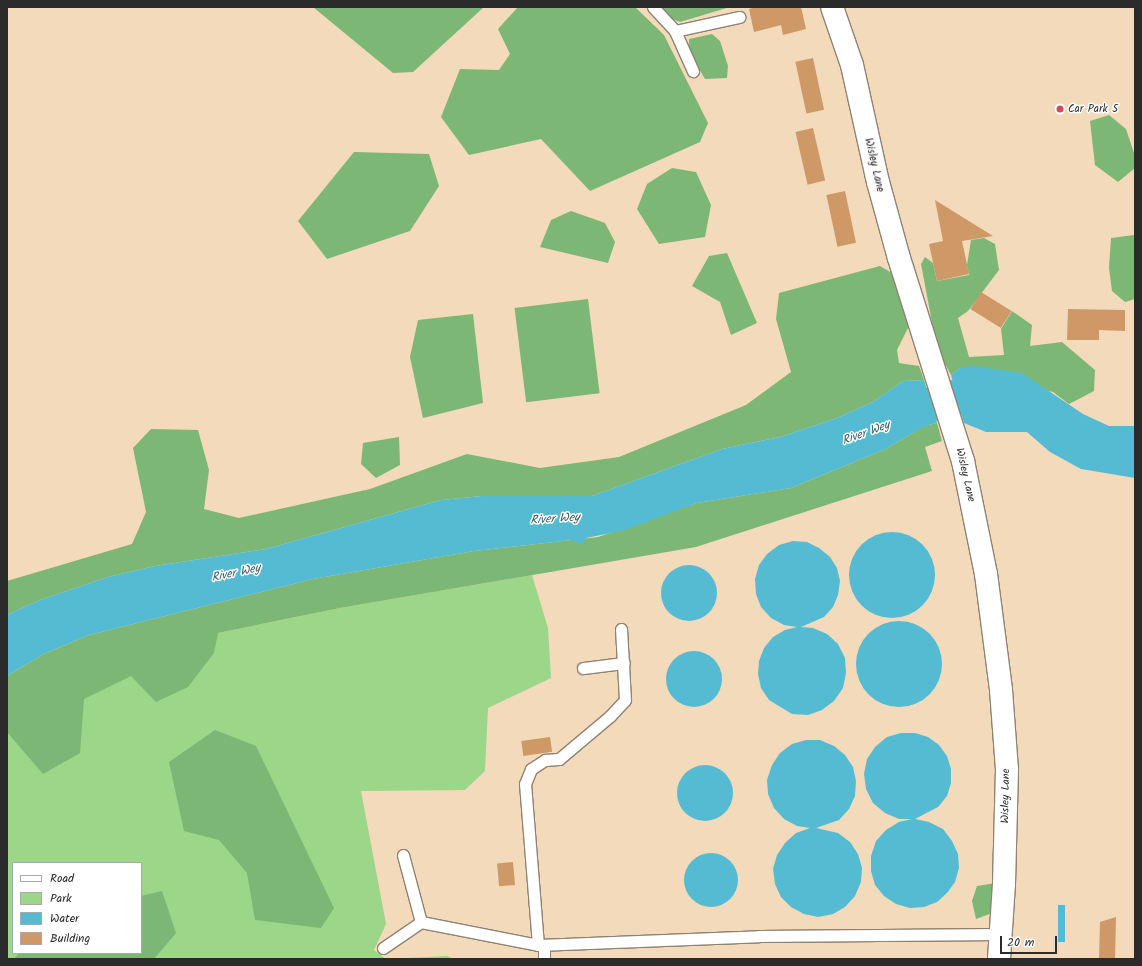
<!DOCTYPE html>
<html>
<head>
<meta charset="utf-8">
<style>
	body { margin:0 }
	#map { position:relative; width:1142px; height:966px; overflow:hidden; background:#f3dabb; font-family:Kalam,sans-serif }
	div>[style] { position:absolute }
	.green>* { inset:0; background:#9bd689 }
	.forest>* { inset:0; background:#7cb775; transform-origin:0 0 }
	.water>* { inset:0; background:#55bbd3; transform-origin:0 0 }
	.round { border-radius:50% }
	.river>* { height:34px; margin:-17px; padding:0 17px; transform-origin:17px; border-radius:17px; background:#55bbd3 }
	.building>* { inset:0; background:#ce9867; transform-origin:0 0 }
	.roads { filter:drop-shadow(1px 0 #8f8273) drop-shadow(-1px 0 #8f8273) drop-shadow(0 1px #8f8273) drop-shadow(0 -1px #8f8273) }
	.lane>* { height:11px; margin:-5.5px; padding:0 5.5px; transform-origin:5.5px; border-radius:5.5px; background:#fff }
	.street>* { height:22px; margin:-11px; padding:0 11px; transform-origin:11px; border-radius:11px; background:#fff }
	.dots>* { width:11px; height:11px; translate:-50% -50%; box-sizing:border-box; border:2px solid #fff; border-radius:50% }
	span { translate:-50% -50%; white-space:nowrap; text-align:center; line-height:1.15; -webkit-text-stroke:3px #fff; paint-order:stroke }
	.poi-label { font-size:11px; color:#2b2b2b }
	.left { translate:0 -50%; text-align:left }
	.street-label { font-size:11px; color:#2b2b2b }
	.water-label { font-size:12px; color:#3a5d66; font-style:italic }
	.frame { position:absolute; inset:0; border:8px solid #2b2b2b; pointer-events:none }
	.legend { position:absolute; left:12px; top:862px; width:130px; height:92px; box-sizing:border-box; background:#fff; border:1px solid #aaa; margin:0; padding:5px 7px; list-style:none; font-size:12px; color:#2b2b2b }
	.legend li { display:flex; align-items:center; gap:8px; height:20px }
	.legend b { width:20px; border:1px solid #aaa }
	.scale { position:absolute; left:1000px; top:936px; width:57px; height:18px; box-sizing:border-box; border:2px solid #2b2b2b; border-top:0; padding-left:5px; font-size:12px; line-height:14px; white-space:nowrap; color:#2b2b2b; -webkit-text-stroke:3px #fff; paint-order:stroke }
</style>
</head>
<body>
<div id="map">
	<div class="green">
		<i style="clip-path:polygon(evenodd,532px 575px,548px 628px,551px 678px,488px 708px,485px 771px,465px 790px,361px 791px,386px 924px,374px 950px,386px 959px,448px 956px,453px 959px,7px 959px,7px 705px,159px 645px,340px 608px,532px 575px,13px 863px,141px 863px,141px 953px,13px 953px,13px 863px)"></i>
	</div>
	<div class="forest">
		<i style="clip-path:polygon(313px 7px,484px 7px,413px 72px,393px 73px)"></i>
		<i style="clip-path:polygon(518px 7px,635px 7px,664px 35px,708px 123px,700px 142px,590px 191px,541px 139px,469px 155px,441px 117px,460px 69px,499px 70px,510px 54px,498px 29px)"></i>
		<i style="clip-path:polygon(660px 7px,730px 7px,680px 22px,670px 18px)"></i>
		<i style="clip-path:polygon(712px 34px,720px 41px,728px 66px,727px 78px,705px 79px,689px 52px,689px 39px)"></i>
		<i style="clip-path:polygon(1109px 115px,1126px 129px,1135px 156px,1135px 168px,1118px 182px,1095px 165px,1090px 121px)"></i>
		<i style="clip-path:polygon(354px 152px,429px 154px,439px 186px,410px 231px,327px 259px,298px 221px)"></i>
		<i style="clip-path:polygon(672px 168px,696px 172px,711px 205px,705px 237px,659px 244px,637px 209px,647px 184px)"></i>
		<i style="clip-path:polygon(571px 211px,605px 223px,615px 242px,608px 263px,540px 247px,551px 220px)"></i>
		<i style="clip-path:polygon(1134px 235px,1135px 299px,1125px 302px,1112px 291px,1109px 268px,1111px 238px)"></i>
		<i style="clip-path:polygon(984px 238px,995px 244px,999px 270px,968px 311px,958px 318px,969px 357px,1004px 355px,1001px 329px,1012px 311px,1032px 325px,1030px 346px,1062px 342px,1095px 370px,1094px 391px,1069px 404px,1053px 392px,960px 368px,951px 375px,937px 349px,921px 264px,925px 257px,933px 263px,937px 281px,969px 275px,967px 265px,971px 240px)"></i>
		<i style="clip-path:polygon(727px 253px,757px 323px,731px 335px,720px 302px,692px 286px,709px 256px)"></i>
		<i style="clip-path:polygon(880px 266px,892px 273px,909px 326px,897px 350px,899px 363px,919px 366px,924px 380px,903px 381px,873px 402px,837px 418px,780px 437px,722px 449px,592px 496px,482px 496px,441px 500px,266px 549px,155px 566px,108px 577px,40px 600px,7px 615px,7px 581px,132px 544px,146px 512px,133px 448px,151px 429px,198px 430px,209px 470px,204px 509px,239px 518px,370px 489px,467px 454px,540px 468px,619px 457px,746px 405px,791px 372px,776px 319px,779px 293px)"></i>
		<i style="left:588px;top:299px;width:95px;height:74px;rotate:83deg"></i>
		<i style="clip-path:polygon(473px 314px,483px 403px,423px 418px,410px 357px,418px 320px)"></i>
		<i style="clip-path:polygon(937px 423px,942px 441px,925px 447px,932px 471px,696px 547px,340px 608px,218px 633px,214px 653px,188px 687px,156px 702px,131px 676px,84px 699px,80px 753px,43px 774px,7px 732px,7px 676px,44px 654px,89px 635px,313px 579px,474px 551px,598px 537px,697px 503px,791px 488px,886px 449px,924px 426px)"></i>
		<i style="clip-path:polygon(399px 437px,400px 465px,376px 478px,361px 464px,363px 443px)"></i>
		<i style="clip-path:polygon(215px 730px,256px 746px,334px 908px,321px 928px,255px 920px,247px 873px,219px 840px,184px 831px,169px 762px)"></i>
		<i style="clip-path:polygon(996px 883px,995px 912px,976px 919px,972px 901px,977px 886px)"></i>
		<i style="clip-path:polygon(162px 891px,176px 933px,154px 959px,14px 959px,19px 953px,141px 953px,141px 896px)"></i>
	</div>
	<div class="water">
		<i style="clip-path:polygon(973px 366px,1022px 373px,1083px 414px,1109px 426px,1135px 426px,1135px 478px,1081px 469px,1050px 452px,1027px 432px,986px 432px,964px 423px,951px 375px,960px 368px)"></i>
		<i style="clip-path:polygon(924px 380px,937px 423px,924px 426px,886px 449px,791px 488px,697px 503px,625px 530px,586px 538px,581px 545px,572px 540px,474px 551px,313px 579px,89px 635px,44px 654px,7px 676px,7px 615px,40px 600px,108px 577px,155px 566px,266px 549px,441px 500px,482px 496px,592px 496px,722px 449px,780px 437px,837px 418px,873px 402px,903px 381px)"></i>
		<i class="round" style="left:849px;top:532px;width:86px;height:86px"></i>
		<i style="clip-path:polygon(793px 541px,807px 542px,819px 548px,830px 557px,837px 568px,840px 581px,838px 595px,833px 607px,824px 617px,801px 627px,813px 628px,827px 634px,838px 644px,845px 658px,846px 673px,843px 688px,834px 701px,822px 710px,808px 715px,792px 714px,769px 700px,761px 688px,758px 674px,759px 661px,764px 648px,773px 637px,785px 630px,797px 627px,784px 625px,771px 618px,761px 607px,756px 594px,755px 579px,759px 565px,767px 554px,779px 545px)"></i>
		<i class="round" style="left:661px;top:565px;width:56px;height:56px"></i>
		<i class="round" style="left:856px;top:621px;width:86px;height:86px"></i>
		<i class="round" style="left:666px;top:651px;width:56px;height:56px"></i>
		<i style="clip-path:polygon(901px 733px,915px 733px,928px 737px,939px 745px,947px 756px,951px 769px,951px 783px,947px 796px,938px 807px,915px 819px,929px 822px,943px 829px,952px 841px,958px 854px,959px 868px,955px 882px,947px 893px,937px 902px,924px 907px,910px 908px,896px 904px,884px 896px,875px 885px,871px 871px,871px 856px,876px 841px,886px 830px,899px 822px,912px 819px,899px 819px,885px 813px,873px 803px,866px 789px,864px 774px,867px 759px,875px 747px,887px 737px)"></i>
		<i style="clip-path:polygon(806px 740px,820px 740px,834px 746px,845px 755px,853px 767px,856px 781px,855px 796px,849px 809px,839px 820px,816px 828px,838px 833px,850px 842px,858px 854px,862px 868px,861px 882px,855px 896px,845px 907px,833px 914px,818px 917px,804px 914px,791px 907px,781px 897px,775px 884px,773px 869px,777px 855px,785px 843px,796px 833px,810px 828px,797px 826px,784px 819px,774px 808px,768px 794px,767px 780px,772px 765px,780px 753px,792px 744px)"></i>
		<i class="round" style="left:677px;top:765px;width:56px;height:56px"></i>
		<i class="round" style="left:684px;top:853px;width:54px;height:54px"></i>
		<i style="left:1058px;top:905px;width:7px;height:37px"></i>
	</div>
	<div class="river">
		<i style="left:890px;top:425px;width:63px;rotate:-26.6deg"></i>
		<i style="left:946px;top:397px;width:59px;rotate:1.9deg"></i>
	</div>
	<div class="building">
		<i style="clip-path:polygon(757px 7px,801px 7px,806px 29px,783px 35px,781px 25px,754px 32px,749px 9px)"></i>
		<i style="left:813px;top:58px;width:53px;height:18px;rotate:78deg"></i>
		<i style="left:813px;top:128px;width:54px;height:18px;rotate:77deg"></i>
		<i style="left:845px;top:191px;width:53px;height:19px;rotate:78deg"></i>
		<i style="clip-path:polygon(935px 200px,993px 236px,962px 241px,969px 274px,937px 281px,929px 244px,943px 241px)"></i>
		<i style="left:981px;top:292px;width:36px;height:20px;rotate:32deg"></i>
		<i style="clip-path:polygon(1068px 309px,1125px 310px,1125px 331px,1099px 330px,1099px 340px,1067px 340px)"></i>
		<i style="left:550px;top:737px;width:15px;height:29px;rotate:82deg"></i>
		<i style="left:513px;top:862px;width:23px;height:16px;rotate:85deg"></i>
		<i style="clip-path:polygon(1116px 917px,1115px 959px,1099px 959px,1100px 922px)"></i>
	</div>
	<div class="roads">
		<div class="lane">
			<i style="left:653px;top:7px;width:33px;rotate:47deg"></i>
			<i style="left:675px;top:31px;width:66px;rotate:-12.3deg"></i>
			<i style="left:675px;top:31px;width:44px;rotate:65.8deg"></i>
			<i style="left:583px;top:668px;width:41px;rotate:-7deg"></i>
			<i style="left:403px;top:855px;width:69px;rotate:75deg"></i>
			<i style="left:421px;top:922px;width:119px;rotate:11.1deg"></i>
			<i style="left:538px;top:945px;width:221px;rotate:-2.3deg"></i>
			<i style="left:759px;top:936px;width:242px;rotate:-0.5deg"></i>
			<i style="left:538px;top:945px;width:162px;rotate:-94.6deg"></i>
			<i style="left:525px;top:784px;width:16px;rotate:-68deg"></i>
			<i style="left:531px;top:769px;width:17px;rotate:-33deg"></i>
			<i style="left:545px;top:760px;width:14px;rotate:-4deg"></i>
			<i style="left:559px;top:759px;width:67px;rotate:-40.1deg"></i>
			<i style="left:610px;top:716px;width:22px;rotate:-47deg"></i>
			<i style="left:625px;top:700px;width:71px;rotate:-93.2deg"></i>
			<i style="left:383px;top:948px;width:46px;rotate:-34.4deg"></i>
			<i style="left:544px;top:959px;width:14px;rotate:-90deg"></i>
		</div>
		<div class="street">
			<i style="left:832px;top:7px;width:61px;rotate:71deg"></i>
			<i style="left:852px;top:65px;width:120px;rotate:77.5deg"></i>
			<i style="left:878px;top:182px;width:79px;rotate:74.6deg"></i>
			<i style="left:899px;top:258px;width:213px;rotate:72.5deg"></i>
			<i style="left:963px;top:461px;width:115px;rotate:78.5deg"></i>
			<i style="left:986px;top:574px;width:117px;rotate:82.6deg"></i>
			<i style="left:1001px;top:690px;width:79px;rotate:85.7deg"></i>
			<i style="left:1007px;top:769px;width:115px;rotate:91.5deg"></i>
			<i style="left:1004px;top:884px;width:75px;rotate:93.8deg"></i>
		</div>
	</div>
	<div class="dots">
		<i style="left:1060px;top:109px;background:#d1495b"></i>
	</div>
	<div class="poi-label">
		<span class="left" style="left:1068px;top:109px">Car Park 5</span>
	</div>
	<div class="street-label">
		<span style="left:874px;top:165px;rotate:77deg">Wisley Lane</span>
		<span style="left:965px;top:475px;rotate:77deg">Wisley Lane</span>
		<span style="left:1006px;top:796px;rotate:-89deg">Wisley Lane</span>
	</div>
	<div class="water-label">
		<span style="left:866px;top:433px;rotate:-20deg">River Wey</span>
		<span style="left:555px;top:519px;rotate:-4deg">River Wey</span>
		<span style="left:236px;top:573px;rotate:-12deg">River Wey</span>
	</div>
	<div class="frame"></div>
	<ul class="legend">
	<li><b style="height:5px;background:#fff"></b>Road</li>
	<li><b style="height:11px;background:#9bd689"></b>Park</li>
	<li><b style="height:11px;background:#55bbd3"></b>Water</li>
	<li><b style="height:11px;background:#ce9867"></b>Building</li>
	</ul>
	<div class="scale">20 m</div>
</div>
</body>
</html>
